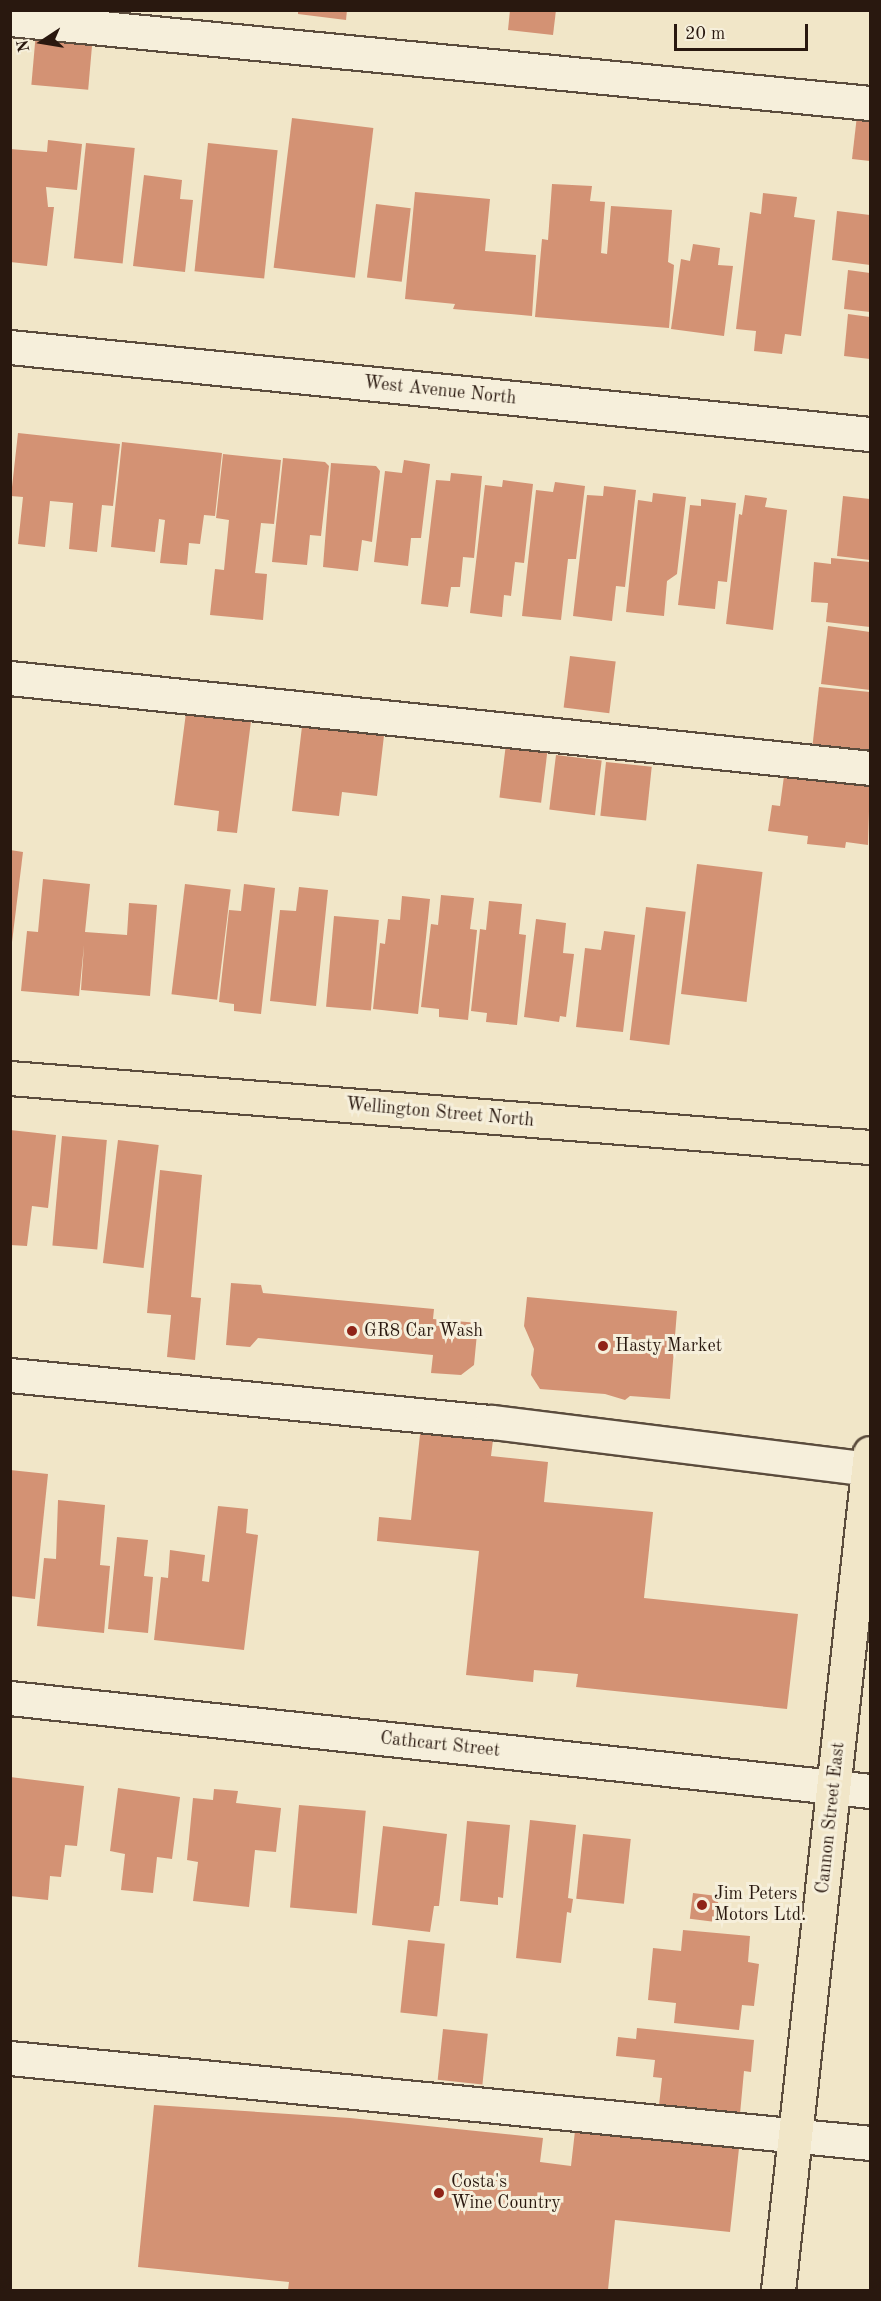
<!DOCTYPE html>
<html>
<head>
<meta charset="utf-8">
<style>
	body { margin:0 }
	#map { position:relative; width:881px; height:2301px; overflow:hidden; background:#f1e6c8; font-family:"Old Standard TT",serif }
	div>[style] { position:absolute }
	.building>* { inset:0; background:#d39274; transform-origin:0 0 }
	.roads { filter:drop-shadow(2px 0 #5b4c3d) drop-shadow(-2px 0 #5b4c3d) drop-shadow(0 2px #5b4c3d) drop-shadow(0 -2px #5b4c3d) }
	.minor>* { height:33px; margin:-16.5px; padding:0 16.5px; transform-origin:16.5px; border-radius:16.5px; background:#f6efdb }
	.major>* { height:33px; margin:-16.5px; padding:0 16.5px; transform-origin:16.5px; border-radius:16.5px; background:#f1e6c8 }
	.dots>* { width:16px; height:16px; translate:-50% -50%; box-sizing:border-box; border:3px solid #f6efdb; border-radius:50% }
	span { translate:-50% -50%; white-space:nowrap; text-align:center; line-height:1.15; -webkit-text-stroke:6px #f6efdb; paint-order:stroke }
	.street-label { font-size:18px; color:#29180f }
	.poi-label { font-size:18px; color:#29180f }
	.left { translate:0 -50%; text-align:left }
	.frame { position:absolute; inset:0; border:12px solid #29180f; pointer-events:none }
	.north { position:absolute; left:12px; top:12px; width:60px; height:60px; -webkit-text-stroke:4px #f6efdb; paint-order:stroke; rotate:258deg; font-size:16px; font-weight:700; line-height:24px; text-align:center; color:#29180f }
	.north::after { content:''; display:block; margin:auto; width:21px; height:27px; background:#29180f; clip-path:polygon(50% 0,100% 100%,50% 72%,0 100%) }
	.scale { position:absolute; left:674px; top:24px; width:134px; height:27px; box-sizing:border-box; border:3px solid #29180f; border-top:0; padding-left:8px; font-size:18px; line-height:21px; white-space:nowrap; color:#29180f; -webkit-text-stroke:4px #f6efdb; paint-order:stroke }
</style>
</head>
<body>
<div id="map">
	<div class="building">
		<i style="clip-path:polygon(298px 10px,347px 10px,346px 20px,298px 14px)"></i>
		<i style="clip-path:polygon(510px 10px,556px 10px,553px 35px,508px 30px)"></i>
		<i style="left:36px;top:32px;width:57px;height:53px;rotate:5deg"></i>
		<i style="clip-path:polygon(858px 107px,870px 108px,870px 161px,852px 159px)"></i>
		<i style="left:292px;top:118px;width:82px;height:151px;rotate:7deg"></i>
		<i style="clip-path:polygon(48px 140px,82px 144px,77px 190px,46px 187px,48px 207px,54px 207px,47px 266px,10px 262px,10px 149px,47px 152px)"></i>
		<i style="left:86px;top:143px;width:49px;height:116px;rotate:6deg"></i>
		<i style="left:208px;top:143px;width:70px;height:129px;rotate:6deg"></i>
		<i style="clip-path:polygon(144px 175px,182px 180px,180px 199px,193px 200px,185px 272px,133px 266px)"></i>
		<i style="clip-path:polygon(552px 184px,592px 186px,590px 201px,605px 202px,601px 253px,607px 254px,611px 206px,672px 210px,668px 262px,674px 265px,669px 328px,535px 317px,542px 239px,548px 240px)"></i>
		<i style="clip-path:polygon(415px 192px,490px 199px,485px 251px,536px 255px,532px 316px,453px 309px,455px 304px,405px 299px)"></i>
		<i style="clip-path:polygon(763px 193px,797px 197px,794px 217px,815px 220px,801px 336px,785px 334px,782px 354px,754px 351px,756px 331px,736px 329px,750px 212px,761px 214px)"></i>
		<i style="left:376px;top:204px;width:35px;height:74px;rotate:7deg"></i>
		<i style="clip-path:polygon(837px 211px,870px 215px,870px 265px,832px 260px)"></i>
		<i style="clip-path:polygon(693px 244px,720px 248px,718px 265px,733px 266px,724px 336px,671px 329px,681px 259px,690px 261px)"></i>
		<i style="clip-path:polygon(848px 270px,870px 273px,870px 312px,844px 309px)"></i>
		<i style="clip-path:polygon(848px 314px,870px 317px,870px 359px,844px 356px)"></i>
		<i style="clip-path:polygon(18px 433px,120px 444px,113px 506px,102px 505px,97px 552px,69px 549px,73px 503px,50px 501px,45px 547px,18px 544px,23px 497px,11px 496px)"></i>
		<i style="clip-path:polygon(122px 442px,222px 453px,215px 516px,204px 515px,200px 544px,189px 543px,187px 565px,160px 563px,165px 520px,159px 519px,155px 552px,111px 547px)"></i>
		<i style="clip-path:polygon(223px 454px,281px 460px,274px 524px,261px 523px,255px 573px,267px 574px,263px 620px,210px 615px,215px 569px,224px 570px,229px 520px,216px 518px)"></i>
		<i style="clip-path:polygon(283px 458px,325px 462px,329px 466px,321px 536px,310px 535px,307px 565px,272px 562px)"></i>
		<i style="clip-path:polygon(404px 460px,430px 464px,421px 538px,411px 538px,408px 566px,374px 562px,385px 471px,402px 473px)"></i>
		<i style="clip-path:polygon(331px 463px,376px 466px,380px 471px,372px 542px,362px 540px,358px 571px,323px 567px)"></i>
		<i style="clip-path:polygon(451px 473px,482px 476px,474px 558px,463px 557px,460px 587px,451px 587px,448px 607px,421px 604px,436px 480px,450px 481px)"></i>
		<i style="clip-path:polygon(503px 480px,533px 484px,524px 563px,515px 562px,511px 596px,504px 595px,502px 617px,470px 613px,485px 485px,502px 487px)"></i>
		<i style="clip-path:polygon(555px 482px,585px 486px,576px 559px,568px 559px,561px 620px,522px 616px,536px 490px,553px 492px)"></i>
		<i style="clip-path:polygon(604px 486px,636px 490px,625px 587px,616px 586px,612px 621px,573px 616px,587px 495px,603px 496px)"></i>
		<i style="clip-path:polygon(653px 493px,686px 497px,677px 574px,667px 581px,664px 616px,626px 612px,638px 500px,652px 502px)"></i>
		<i style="clip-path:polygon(745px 495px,767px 498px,765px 507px,787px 510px,773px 630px,726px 624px,739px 514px,742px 515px)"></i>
		<i style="clip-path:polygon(843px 496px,870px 499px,870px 560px,837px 556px)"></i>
		<i style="clip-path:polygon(701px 499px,736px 503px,727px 582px,718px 581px,715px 609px,678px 605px,690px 505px,701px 506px)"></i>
		<i style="clip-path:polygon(831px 558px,870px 562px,870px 627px,826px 622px,828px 603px,811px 602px,814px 562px,831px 564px)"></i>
		<i style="clip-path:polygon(828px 626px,870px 632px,870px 690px,821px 684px)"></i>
		<i style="left:570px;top:656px;width:46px;height:52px;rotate:7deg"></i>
		<i style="clip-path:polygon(819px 687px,870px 692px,870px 754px,812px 750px)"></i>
		<i style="clip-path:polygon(187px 705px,252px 713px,237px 833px,217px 831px,219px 811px,174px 805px)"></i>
		<i style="clip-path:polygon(303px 718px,385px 727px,377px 796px,342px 792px,339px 816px,292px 811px)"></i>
		<i style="left:506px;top:744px;width:42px;height:54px;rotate:7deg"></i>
		<i style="left:556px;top:755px;width:46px;height:55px;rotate:7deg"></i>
		<i style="left:606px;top:762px;width:46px;height:54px;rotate:6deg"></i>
		<i style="clip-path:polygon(813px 772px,870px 778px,868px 845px,846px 842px,845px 848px,807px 844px,808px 836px,768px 831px,772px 805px,780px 806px,784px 776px,813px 780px)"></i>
		<i style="clip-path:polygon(10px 850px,23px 852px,12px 942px,10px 942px)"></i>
		<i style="left:697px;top:864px;width:66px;height:131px;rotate:7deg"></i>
		<i style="clip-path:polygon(43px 879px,90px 884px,85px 932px,127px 935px,129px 903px,157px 905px,150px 996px,81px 990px,84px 945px,79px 996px,21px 991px,27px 931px,38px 932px)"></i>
		<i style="left:185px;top:884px;width:46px;height:111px;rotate:7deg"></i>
		<i style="clip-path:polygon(244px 884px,275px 888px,261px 1014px,234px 1011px,234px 1004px,219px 1002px,229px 910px,241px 911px)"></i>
		<i style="clip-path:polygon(299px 887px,328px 890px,316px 1006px,270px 1001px,280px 910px,296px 911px)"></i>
		<i style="clip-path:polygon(441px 895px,474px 898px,470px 929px,477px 930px,468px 1020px,439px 1017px,439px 1009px,421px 1007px,431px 924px,438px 925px)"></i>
		<i style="clip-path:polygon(402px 896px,430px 899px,418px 1014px,373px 1009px,380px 943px,385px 944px,388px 919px,400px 920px)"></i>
		<i style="clip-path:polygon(489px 901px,522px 904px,519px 934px,526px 935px,517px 1025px,486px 1022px,487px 1013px,471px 1011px,480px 929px,486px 930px)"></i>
		<i style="left:646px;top:907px;width:40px;height:134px;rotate:7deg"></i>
		<i style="left:334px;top:916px;width:45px;height:91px;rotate:5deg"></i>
		<i style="clip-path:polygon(536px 919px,566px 923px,563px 953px,574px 954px,566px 1017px,560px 1016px,559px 1022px,524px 1017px)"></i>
		<i style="clip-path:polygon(604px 931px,635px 935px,623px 1032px,576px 1027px,585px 948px,601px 950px)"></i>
		<i style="clip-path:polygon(10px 1130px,56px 1135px,48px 1208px,32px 1206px,27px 1246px,10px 1245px)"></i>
		<i style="left:62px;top:1136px;width:45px;height:110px;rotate:5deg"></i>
		<i style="left:118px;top:1140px;width:41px;height:124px;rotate:7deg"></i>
		<i style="clip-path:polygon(160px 1170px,202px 1175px,191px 1297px,201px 1298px,195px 1360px,167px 1357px,171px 1315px,147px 1313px)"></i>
		<i style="clip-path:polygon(231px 1283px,261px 1285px,263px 1293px,434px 1309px,433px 1319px,478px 1323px,474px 1365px,461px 1375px,431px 1373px,433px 1355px,258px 1338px,250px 1347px,226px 1345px)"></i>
		<i style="clip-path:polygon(527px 1297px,677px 1311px,670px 1399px,630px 1396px,625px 1400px,605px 1394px,540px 1389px,531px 1375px,534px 1349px,524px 1326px)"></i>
		<i style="clip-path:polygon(421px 1425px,494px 1432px,491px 1456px,548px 1462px,544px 1502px,653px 1512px,644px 1598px,798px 1614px,787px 1709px,576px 1687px,578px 1674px,534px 1670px,533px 1682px,466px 1675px,479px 1551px,377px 1541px,379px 1517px,411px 1520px)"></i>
		<i style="clip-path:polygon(10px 1470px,48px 1474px,35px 1599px,10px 1596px)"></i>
		<i style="clip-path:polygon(58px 1500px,105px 1505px,100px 1565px,110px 1566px,104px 1633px,37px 1626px,44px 1558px,56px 1559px)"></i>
		<i style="clip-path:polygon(218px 1506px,248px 1509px,246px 1533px,258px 1535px,244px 1650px,154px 1640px,161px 1577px,168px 1578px,170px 1550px,205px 1555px,202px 1581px,209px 1582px)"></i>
		<i style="clip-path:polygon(117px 1537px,148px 1540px,144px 1576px,153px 1577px,148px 1633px,108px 1629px)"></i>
		<i style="clip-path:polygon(10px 1777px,84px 1786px,77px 1846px,65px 1845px,61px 1877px,50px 1876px,48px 1900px,10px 1896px)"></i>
		<i style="clip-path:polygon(118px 1788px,180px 1797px,172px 1859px,157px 1857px,153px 1893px,121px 1890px,125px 1854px,110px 1851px)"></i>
		<i style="clip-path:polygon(214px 1789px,238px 1791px,236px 1803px,281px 1808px,276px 1852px,255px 1850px,249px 1907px,193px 1901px,198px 1862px,187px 1860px,193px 1798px,213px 1800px)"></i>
		<i style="left:299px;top:1805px;width:67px;height:103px;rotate:5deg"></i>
		<i style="clip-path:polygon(530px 1820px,576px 1825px,568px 1898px,573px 1899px,571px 1913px,567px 1912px,561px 1963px,516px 1958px)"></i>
		<i style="clip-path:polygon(467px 1821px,510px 1825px,503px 1898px,498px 1897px,498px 1905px,460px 1901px)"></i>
		<i style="clip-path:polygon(383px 1826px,447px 1834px,439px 1906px,434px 1906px,430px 1932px,372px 1925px)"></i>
		<i style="left:583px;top:1834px;width:48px;height:65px;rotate:6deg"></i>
		<i style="left:693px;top:1893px;width:26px;height:26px;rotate:7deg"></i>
		<i style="clip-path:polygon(683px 1930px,750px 1936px,748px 1962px,759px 1964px,754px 2006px,742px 2005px,739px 2030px,674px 2023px,676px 2003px,648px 2000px,653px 1948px,681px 1951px)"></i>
		<i style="left:408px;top:1940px;width:37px;height:73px;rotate:6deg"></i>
		<i style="clip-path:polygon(637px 2028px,754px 2040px,751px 2072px,744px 2071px,740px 2114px,659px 2105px,662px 2078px,653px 2077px,655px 2060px,616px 2056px,618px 2037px,636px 2039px)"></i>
		<i style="left:443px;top:2029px;width:45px;height:51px;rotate:6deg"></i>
		<i style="clip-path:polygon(154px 2105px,350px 2118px,543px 2138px,540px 2162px,571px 2166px,576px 2122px,740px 2139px,730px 2232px,615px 2220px,608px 2290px,288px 2290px,289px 2282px,138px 2267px)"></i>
	</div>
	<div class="roads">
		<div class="minor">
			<i style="left:10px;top:19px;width:864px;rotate:5.58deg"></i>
			<i style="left:10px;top:347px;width:864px;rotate:5.78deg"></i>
			<i style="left:10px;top:678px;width:865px;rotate:5.97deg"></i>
			<i style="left:10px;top:1375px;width:484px;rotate:5.6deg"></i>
			<i style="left:492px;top:1422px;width:381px;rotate:7.1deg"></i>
			<i style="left:10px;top:1698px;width:865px;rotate:6.17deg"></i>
			<i style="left:10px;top:2058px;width:864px;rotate:5.64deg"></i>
		</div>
		<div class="major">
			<i style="left:10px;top:1078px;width:863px;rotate:4.59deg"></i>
			<i style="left:778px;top:2290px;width:842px;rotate:-83.73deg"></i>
		</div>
	</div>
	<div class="dots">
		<i style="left:352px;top:1331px;background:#8f2418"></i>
		<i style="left:603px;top:1346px;background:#8f2418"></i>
		<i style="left:702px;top:1905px;background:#8f2418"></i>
		<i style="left:439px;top:2193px;background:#8f2418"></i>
	</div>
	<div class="street-label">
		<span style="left:440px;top:391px;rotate:6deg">West Avenue North</span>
		<span style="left:440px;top:1113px;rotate:5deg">Wellington Street North</span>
		<span style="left:440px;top:1745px;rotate:6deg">Cathcart Street</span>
		<span style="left:831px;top:1818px;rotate:-84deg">Cannon Street East</span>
	</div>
	<div class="poi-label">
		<span class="left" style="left:364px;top:1331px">GR8 Car Wash</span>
		<span class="left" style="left:615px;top:1346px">Hasty Market</span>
		<span class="left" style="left:714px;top:1905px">Jim Peters<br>Motors Ltd.</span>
		<span class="left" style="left:451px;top:2193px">Costa's<br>Wine Country</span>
	</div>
	<div class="frame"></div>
	<div class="north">N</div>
	<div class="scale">20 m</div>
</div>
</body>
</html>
